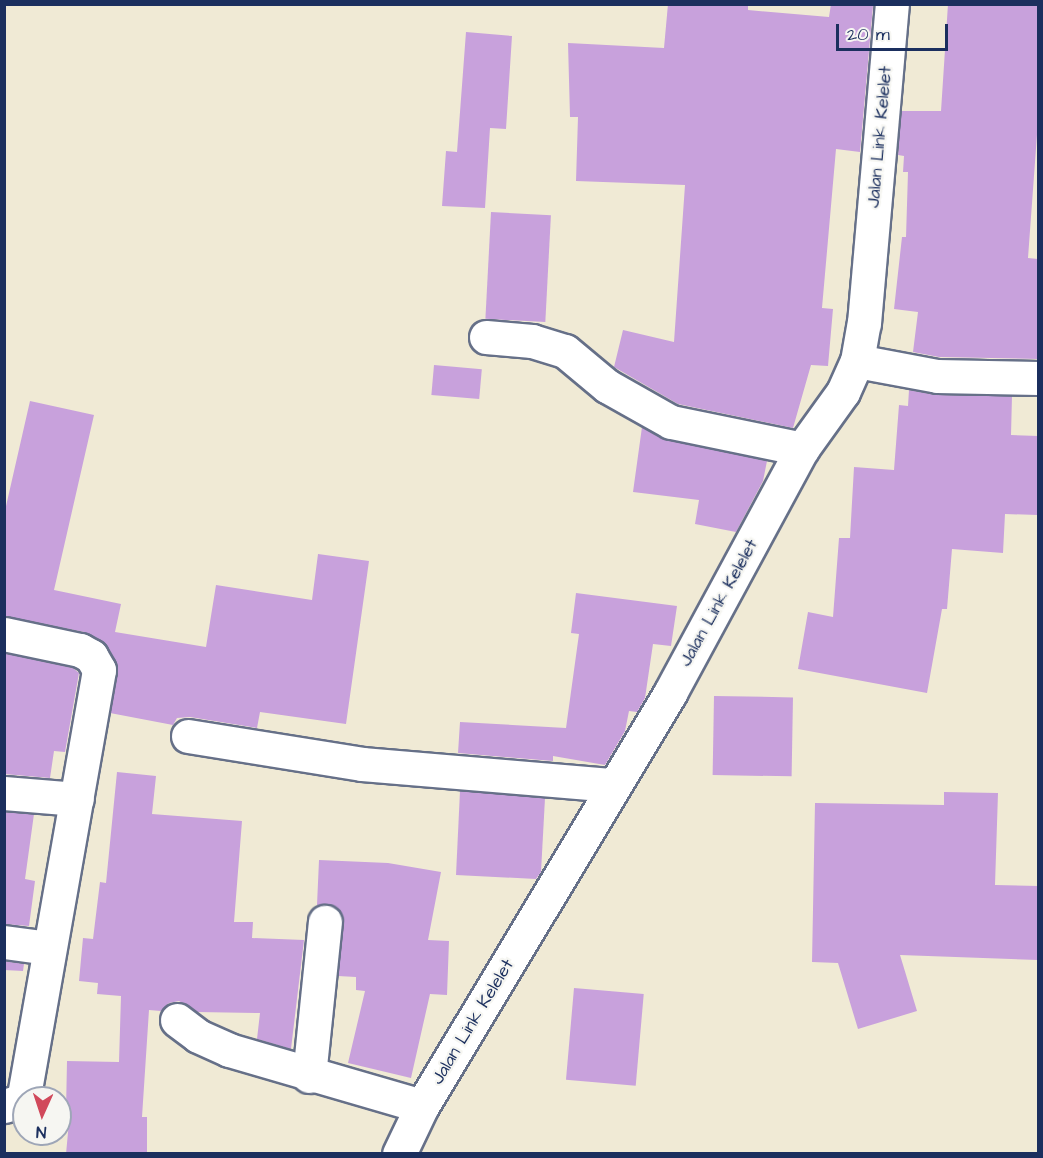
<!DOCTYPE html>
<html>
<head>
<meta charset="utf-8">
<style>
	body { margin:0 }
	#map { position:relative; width:1043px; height:1158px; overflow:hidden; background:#f0ead5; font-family:"Architects Daughter",sans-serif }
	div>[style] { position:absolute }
	.building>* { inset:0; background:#c8a1dc; transform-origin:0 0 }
	.roads { filter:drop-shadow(2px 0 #667088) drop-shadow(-2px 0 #667088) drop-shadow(0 2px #667088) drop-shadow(0 -2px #667088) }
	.minor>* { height:33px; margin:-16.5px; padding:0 16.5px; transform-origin:16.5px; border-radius:16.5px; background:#fff }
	span { translate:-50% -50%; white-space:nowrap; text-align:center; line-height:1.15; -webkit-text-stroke:4.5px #f6f6f2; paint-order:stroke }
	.street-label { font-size:18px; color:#1b2f5e }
	.frame { position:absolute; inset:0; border:6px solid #1b2f5e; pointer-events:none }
	.north { position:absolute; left:12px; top:1086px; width:60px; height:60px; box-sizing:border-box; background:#f6f6f2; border:2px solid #9ea6b7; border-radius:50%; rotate:183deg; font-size:16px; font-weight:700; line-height:24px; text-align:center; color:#1b2f5e }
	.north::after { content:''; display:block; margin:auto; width:21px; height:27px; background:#d1495b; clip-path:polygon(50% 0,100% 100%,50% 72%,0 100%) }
	.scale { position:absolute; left:836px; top:24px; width:112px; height:27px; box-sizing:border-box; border:3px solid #1b2f5e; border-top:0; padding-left:8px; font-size:18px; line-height:21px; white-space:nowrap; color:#1b2f5e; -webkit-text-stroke:4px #f6f6f2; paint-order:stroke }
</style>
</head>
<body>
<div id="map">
	<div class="building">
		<i style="clip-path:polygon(668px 4px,748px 4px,748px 10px,829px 17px,831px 4px,873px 6px,860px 152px,836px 149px,822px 308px,833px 309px,828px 366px,811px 365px,793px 428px,678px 404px,614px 367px,623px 330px,674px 342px,685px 185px,576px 181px,578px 117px,570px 117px,568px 43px,664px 48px)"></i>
		<i style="clip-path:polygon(948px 4px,1038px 4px,1038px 121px,1028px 258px,1038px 259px,1038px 359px,939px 357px,913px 352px,918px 312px,894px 309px,902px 237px,906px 237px,908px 172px,903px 172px,904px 156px,898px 155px,901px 111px,941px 111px)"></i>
		<i style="clip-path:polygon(466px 32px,512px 36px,506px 129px,490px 128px,485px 208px,442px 206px,446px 151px,457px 152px)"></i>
		<i style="left:491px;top:212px;width:60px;height:107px;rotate:3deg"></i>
		<i style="left:434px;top:365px;width:48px;height:30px;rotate:5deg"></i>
		<i style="clip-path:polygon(909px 390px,936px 395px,1012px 396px,1011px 435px,1038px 436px,1038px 515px,1005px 514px,1003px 553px,952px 549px,947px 609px,942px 609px,927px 693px,798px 669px,808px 612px,833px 617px,839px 538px,850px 538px,854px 467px,894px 470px,899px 405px,908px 406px)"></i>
		<i style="clip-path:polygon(30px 401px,94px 415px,54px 590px,121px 604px,115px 632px,206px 647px,216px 585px,312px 600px,318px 554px,369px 561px,346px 724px,260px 712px,257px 728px,190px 717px,177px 718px,173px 725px,110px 713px,117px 672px,115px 661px,100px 640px,84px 632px,4px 616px,4px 515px)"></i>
		<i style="clip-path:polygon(642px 427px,667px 440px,767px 461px,763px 481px,736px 532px,695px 524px,699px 500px,633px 492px)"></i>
		<i style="clip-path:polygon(576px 593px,677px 606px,671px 646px,653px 644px,645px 698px,637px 712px,629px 711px,625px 731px,605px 765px,553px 756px,553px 761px,458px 753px,460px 722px,566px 728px,579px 634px,571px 633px)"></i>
		<i style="clip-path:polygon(4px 653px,73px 668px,79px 673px,65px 752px,54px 751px,50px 778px,4px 774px)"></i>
		<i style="left:714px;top:696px;width:79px;height:79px;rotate:1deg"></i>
		<i style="clip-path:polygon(117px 772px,156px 776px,152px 814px,242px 821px,234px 922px,253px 922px,252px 938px,304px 940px,291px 1049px,257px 1039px,260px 1013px,197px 1012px,179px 1001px,169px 1003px,161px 1011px,149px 1010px,142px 1117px,147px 1117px,147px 1154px,66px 1154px,70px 1111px,66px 1111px,67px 1061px,119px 1062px,121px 996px,97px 994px,98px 983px,79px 981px,83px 938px,93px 939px,100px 882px,106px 883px)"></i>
		<i style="clip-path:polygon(460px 791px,545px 798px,541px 872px,536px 879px,456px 875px)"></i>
		<i style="clip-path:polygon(944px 792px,998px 793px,995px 885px,1038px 886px,1038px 960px,900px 955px,917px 1011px,858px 1029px,838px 963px,812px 962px,815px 803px,944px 805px)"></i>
		<i style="clip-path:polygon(4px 812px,34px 814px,25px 879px,35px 881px,29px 926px,4px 924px)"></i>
		<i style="clip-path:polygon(319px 860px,388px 863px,441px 872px,428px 940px,449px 941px,447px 995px,430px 994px,411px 1078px,348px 1063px,365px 991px,356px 990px,356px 977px,338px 976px,342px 915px,335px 907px,317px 905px)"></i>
		<i style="clip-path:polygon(4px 961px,24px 964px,23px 971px,4px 970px)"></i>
		<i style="left:574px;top:988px;width:70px;height:92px;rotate:5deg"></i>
	</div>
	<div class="roads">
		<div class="minor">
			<i style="left:486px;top:337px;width:46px;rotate:5deg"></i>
			<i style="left:532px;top:341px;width:34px;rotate:17deg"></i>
			<i style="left:565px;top:351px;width:55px;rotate:39.8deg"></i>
			<i style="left:607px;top:386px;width:73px;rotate:29.4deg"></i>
			<i style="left:671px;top:422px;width:134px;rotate:11.6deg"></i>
			<i style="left:857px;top:361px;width:81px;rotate:10.6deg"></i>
			<i style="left:937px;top:376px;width:101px;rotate:1.1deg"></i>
			<i style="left:4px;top:634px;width:78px;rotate:11.9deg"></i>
			<i style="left:80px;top:650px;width:13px;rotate:29deg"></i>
			<i style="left:91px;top:656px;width:16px;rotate:60deg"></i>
			<i style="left:99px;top:670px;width:437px;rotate:100deg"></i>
			<i style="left:23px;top:1100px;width:20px;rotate:162deg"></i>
			<i style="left:188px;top:736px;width:176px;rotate:9.1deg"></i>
			<i style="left:362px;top:764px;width:252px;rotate:4.8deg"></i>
			<i style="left:4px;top:793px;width:73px;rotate:4.7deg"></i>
			<i style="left:4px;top:942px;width:44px;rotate:7.8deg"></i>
			<i style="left:177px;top:1020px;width:26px;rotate:37deg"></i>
			<i style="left:198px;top:1036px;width:34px;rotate:24deg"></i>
			<i style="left:229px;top:1050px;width:201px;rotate:16.2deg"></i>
			<i style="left:309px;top:1076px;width:155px;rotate:-84.1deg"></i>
			<i style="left:399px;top:1154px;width:53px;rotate:-64.4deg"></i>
			<i style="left:422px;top:1106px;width:482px;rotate:-59deg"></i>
			<i style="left:670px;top:693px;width:277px;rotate:-61.6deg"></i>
			<i style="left:802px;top:449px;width:70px;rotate:-54.3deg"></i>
			<i style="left:843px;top:392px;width:34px;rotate:-66deg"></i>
			<i style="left:857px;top:361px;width:39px;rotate:-80deg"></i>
			<i style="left:864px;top:323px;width:320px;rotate:-85deg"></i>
		</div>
	</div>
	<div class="street-label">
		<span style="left:880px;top:137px;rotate:-85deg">Jalan Link Kelelet</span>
		<span style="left:719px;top:603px;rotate:-61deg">Jalan Link Kelelet</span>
		<span style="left:473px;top:1022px;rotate:-59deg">Jalan Link Kelelet</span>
	</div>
	<div class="frame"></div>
	<div class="north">N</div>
	<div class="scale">20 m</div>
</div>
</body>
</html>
